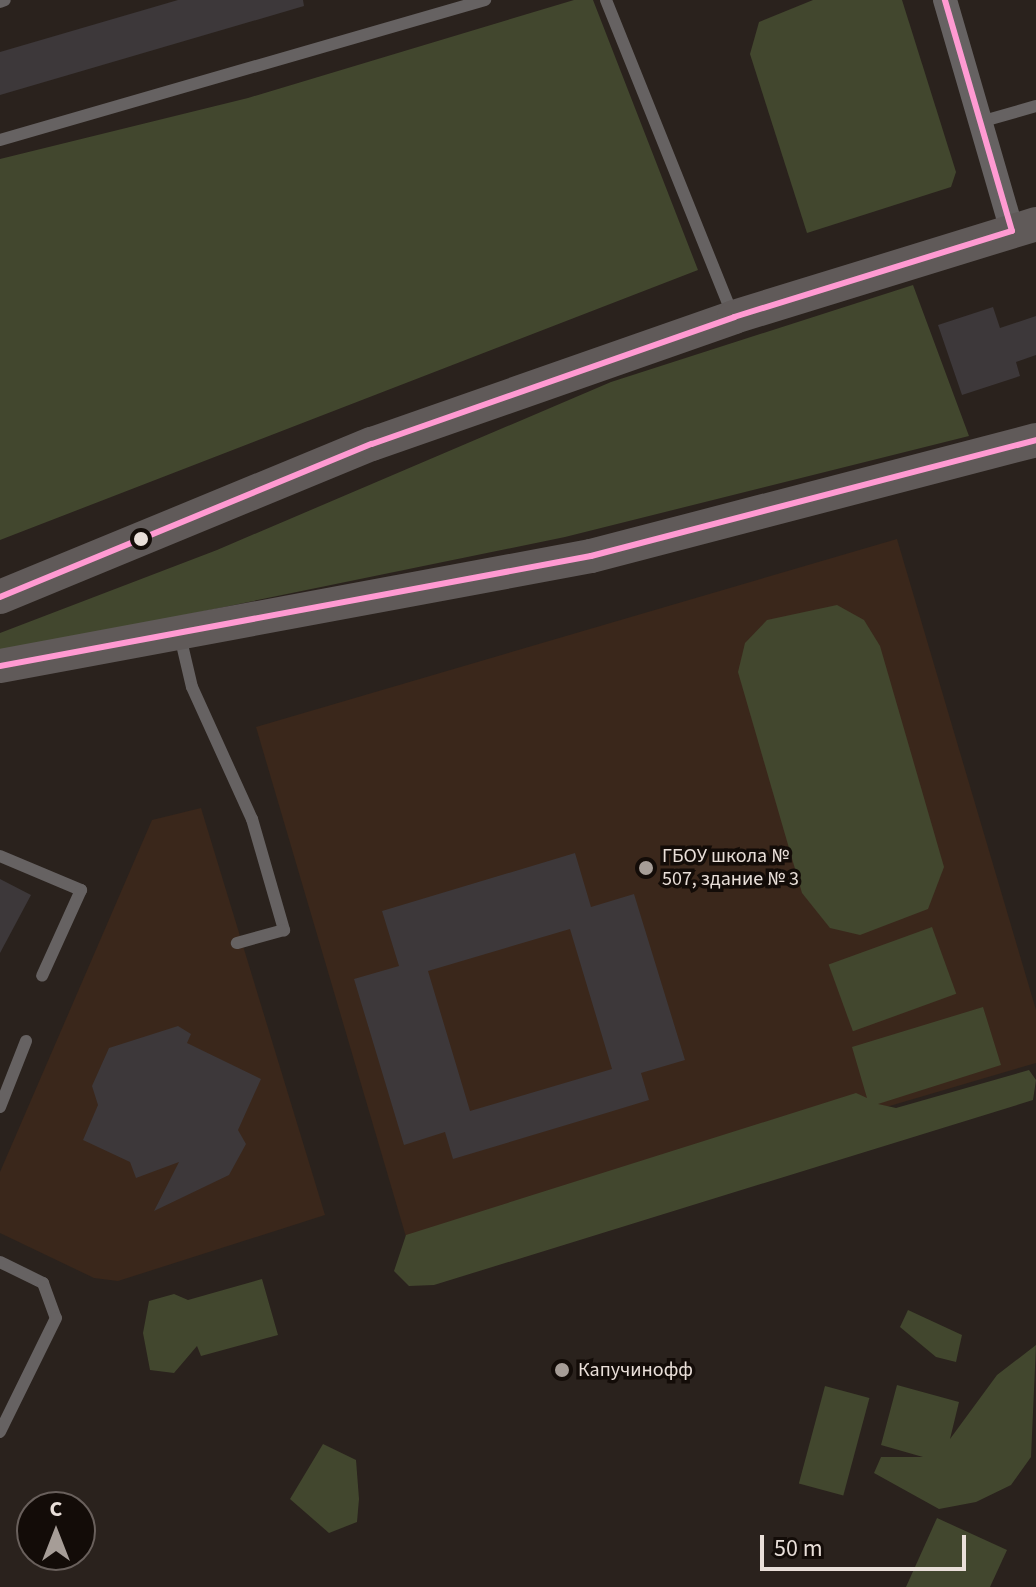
<!DOCTYPE html>
<html>
<head>
<meta charset="utf-8">
<style>
	body { margin:0 }
	#map { position:relative; width:1036px; height:1587px; overflow:hidden; background:#2a221d; font-family:"Source Sans 3",sans-serif }
	div>[style] { position:absolute }
	.built>* { inset:0; background:#3a271b }
	.green>* { inset:0; background:#42472e; transform-origin:0 0 }
	.building>* { inset:0; background:#3d383a }
	.lane>* { height:12px; margin:-6px; padding:0 6px; transform-origin:6px; border-radius:6px; background:#666262 }
	.street>* { height:24px; margin:-12px; padding:0 12px; transform-origin:12px; border-radius:12px; background:#666262 }
	.secondary>* { height:34px; margin:-17px; padding:0 17px; transform-origin:17px; border-radius:17px; background:#605a59 }
	.bus-1>* { height:6px; margin:-3px; padding:0 3px; transform-origin:3px; border-radius:3px; background:#ff9ad2 }
	.dots>* { width:22px; height:22px; translate:-50% -50%; box-sizing:border-box; border:4px solid #130c08; border-radius:50% }
	span { translate:-50% -50%; white-space:nowrap; text-align:center; line-height:1.15; -webkit-text-stroke:7px #130c08; paint-order:stroke }
	.poi-label { font-size:20px; color:#e9dfd9 }
	.left { translate:0 -50%; text-align:left }
	.north { position:absolute; left:16px; top:1491px; width:80px; height:80px; box-sizing:border-box; background:#130c08; border:2px solid #69605c; border-radius:50%; rotate:0deg; font-size:22px; font-weight:700; line-height:32px; text-align:center; color:#e9dfd9 }
	.north::after { content:''; display:block; margin:auto; width:28px; height:36px; background:#a69d97; clip-path:polygon(50% 0,100% 100%,50% 72%,0 100%) }
	.scale { position:absolute; left:760px; top:1535px; width:206px; height:36px; box-sizing:border-box; border:4px solid #e9dfd9; border-top:0; padding-left:10px; font-size:24px; line-height:28px; white-space:nowrap; color:#e9dfd9; -webkit-text-stroke:6px #130c08; paint-order:stroke }
</style>
</head>
<body>
<div id="map">
	<div class="built">
		<i style="clip-path:polygon(897px 539px,1036px 1010px,1036px 1063px,409px 1247px,256px 727px)"></i>
		<i style="clip-path:polygon(201px 808px,325px 1215px,118px 1281px,94px 1278px,0 1233px,0 1172px,152px 820px)"></i>
	</div>
	<div class="green">
		<i style="clip-path:polygon(574px 0,593px 0,698px 270px,0 540px,0 159px,248px 98px)"></i>
		<i style="clip-path:polygon(813px 0,902px 0,956px 172px,951px 187px,807px 233px,750px 54px,759px 22px)"></i>
		<i style="clip-path:polygon(913px 285px,969px 436px,565px 537px,0 653px,0 633px,217px 550px,611px 382px)"></i>
		<i style="clip-path:polygon(837px 605px,864px 620px,880px 646px,944px 867px,928px 909px,860px 935px,830px 928px,802px 893px,738px 672px,745px 643px,767px 620px)"></i>
		<i style="left:932px;top:927px;width:71px;height:110px;rotate:70deg"></i>
		<i style="clip-path:polygon(983px 1007px,1001px 1065px,878px 1104px,896px 1108px,1029px 1070px,1036px 1080px,1033px 1100px,434px 1285px,409px 1286px,394px 1271px,406px 1235px,856px 1093px,867px 1098px,852px 1047px)"></i>
		<i style="clip-path:polygon(262px 1279px,278px 1335px,201px 1356px,197px 1346px,174px 1373px,150px 1370px,143px 1333px,149px 1301px,174px 1294px,188px 1300px)"></i>
		<i style="clip-path:polygon(908px 1310px,962px 1335px,956px 1362px,936px 1357px,900px 1327px)"></i>
		<i style="clip-path:polygon(1036px 1345px,1031px 1457px,1011px 1485px,976px 1502px,939px 1509px,874px 1473px,881px 1457px,923px 1457px,881px 1445px,897px 1385px,959px 1402px,950px 1439px,997px 1375px)"></i>
		<i style="left:825px;top:1386px;width:46px;height:101px;rotate:15deg"></i>
		<i style="clip-path:polygon(323px 1444px,356px 1460px,359px 1499px,357px 1522px,329px 1533px,290px 1499px)"></i>
		<i style="clip-path:polygon(937px 1518px,1007px 1550px,990px 1587px,906px 1587px)"></i>
	</div>
	<div class="building">
		<i style="clip-path:polygon(178px 0,303px 0,304px 6px,0 95px,0 52px)"></i>
		<i style="clip-path:polygon(993px 307px,1000px 328px,1036px 316px,1036px 355px,1016px 362px,1020px 376px,962px 395px,938px 325px)"></i>
		<i style="clip-path:polygon(evenodd,575px 853px,591px 907px,634px 894px,685px 1060px,641px 1073px,649px 1100px,603px 1114px,453px 1159px,445px 1132px,404px 1145px,354px 979px,399px 966px,382px 911px,575px 853px,570px 929px,612px 1069px,470px 1111px,428px 971px,570px 929px)"></i>
		<i style="clip-path:polygon(0 879px,31px 895px,0 953px)"></i>
		<i style="clip-path:polygon(178px 1026px,191px 1034px,187px 1043px,261px 1079px,238px 1130px,246px 1144px,229px 1175px,154px 1211px,179px 1162px,136px 1178px,130px 1162px,83px 1140px,98px 1105px,92px 1086px,109px 1048px)"></i>
	</div>
	<div class="lane">
		<i style="left:606px;top:0;width:338px;rotate:68.1deg"></i>
		<i style="left:0;top:2px;width:5px;rotate:-22deg"></i>
		<i style="left:980px;top:122px;width:58px;rotate:-15.9deg"></i>
		<i style="left:0;top:140px;width:505px;rotate:-16.1deg"></i>
		<i style="left:180px;top:636px;width:52px;rotate:76.8deg"></i>
		<i style="left:192px;top:687px;width:145px;rotate:65.6deg"></i>
		<i style="left:252px;top:819px;width:116px;rotate:73.9deg"></i>
		<i style="left:284px;top:930px;width:49px;rotate:164.5deg"></i>
		<i style="left:0;top:856px;width:88px;rotate:22.8deg"></i>
		<i style="left:81px;top:890px;width:94px;rotate:114.4deg"></i>
		<i style="left:0;top:1107px;width:71px;rotate:-68.5deg"></i>
		<i style="left:0;top:1262px;width:48px;rotate:26deg"></i>
		<i style="left:43px;top:1283px;width:37px;rotate:70deg"></i>
		<i style="left:56px;top:1318px;width:127px;rotate:116.2deg"></i>
	</div>
	<div class="street">
		<i style="left:945px;top:0;width:241px;rotate:73.8deg"></i>
	</div>
	<div class="secondary">
		<i style="left:0;top:597px;width:402px;rotate:-22.4deg"></i>
		<i style="left:372px;top:444px;width:384px;rotate:-19.3deg"></i>
		<i style="left:734px;top:317px;width:316px;rotate:-17.1deg"></i>
		<i style="left:0;top:666px;width:601px;rotate:-10.54deg"></i>
		<i style="left:591px;top:556px;width:460px;rotate:-14.6deg"></i>
	</div>
	<div class="bus-1">
		<i style="left:0;top:597px;width:402px;rotate:-22.4deg"></i>
		<i style="left:372px;top:444px;width:384px;rotate:-19.3deg"></i>
		<i style="left:734px;top:317px;width:291px;rotate:-17.2deg"></i>
		<i style="left:1012px;top:231px;width:241px;rotate:-106.2deg"></i>
		<i style="left:0;top:666px;width:601px;rotate:-10.54deg"></i>
		<i style="left:591px;top:556px;width:460px;rotate:-14.6deg"></i>
	</div>
	<div class="dots">
		<i style="left:141px;top:539px;background:#e9dfd9"></i>
		<i style="left:646px;top:868px;background:#a69d97"></i>
		<i style="left:562px;top:1370px;background:#a69d97"></i>
	</div>
	<div class="poi-label">
		<span class="left" style="left:662px;top:868px">ГБОУ школа №<br>507, здание № 3</span>
		<span class="left" style="left:578px;top:1370px">Капучинофф</span>
	</div>
	<div class="north">С</div>
	<div class="scale">50 m</div>
</div>
</body>
</html>
